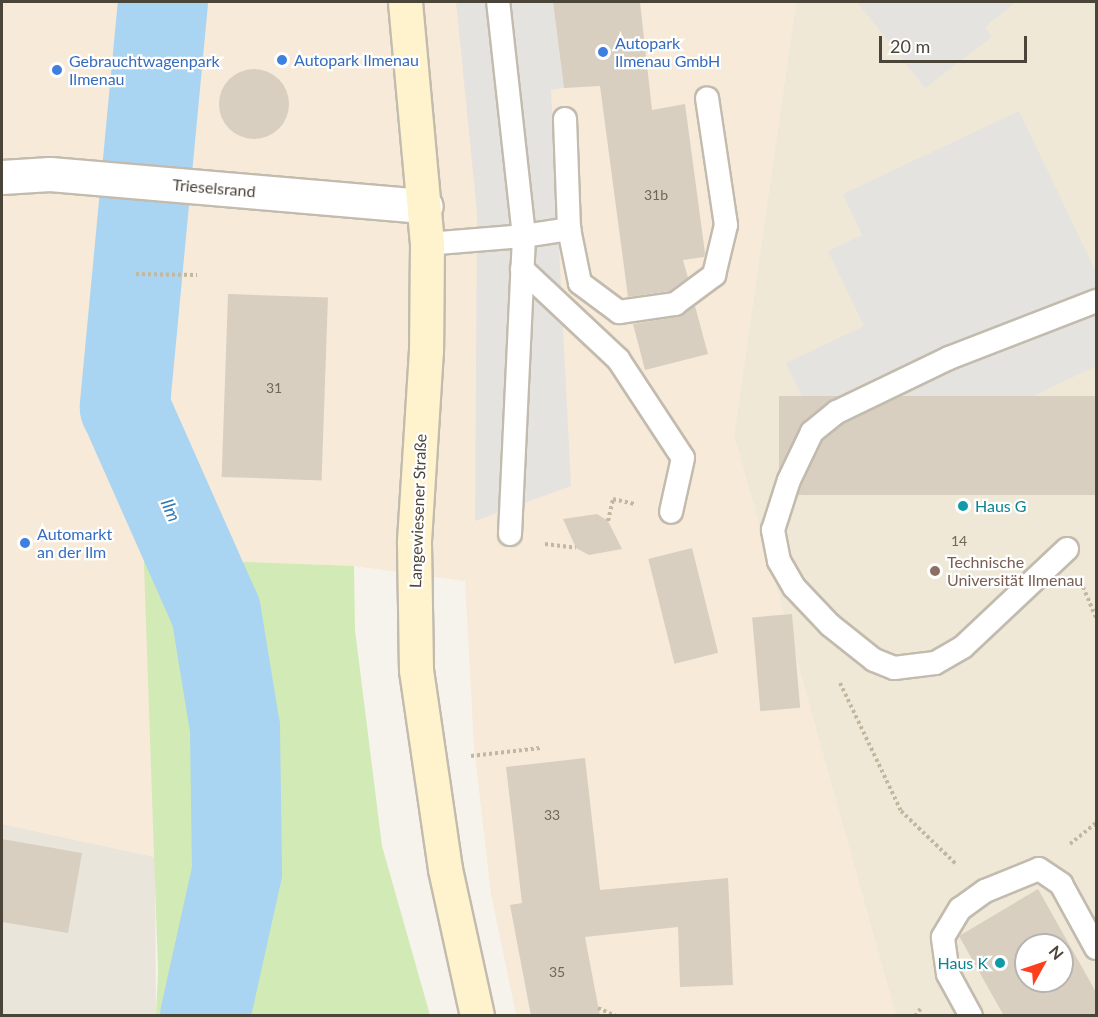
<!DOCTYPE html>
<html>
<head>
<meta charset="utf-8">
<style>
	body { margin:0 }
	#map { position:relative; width:1098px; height:1017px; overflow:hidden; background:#f6f3ec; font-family:Lato,sans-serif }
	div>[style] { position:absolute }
	.residential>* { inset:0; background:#eae5da }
	.commercial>* { inset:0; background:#f7ead8 }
	.education>* { inset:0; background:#efe8d6 }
	.green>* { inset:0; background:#d2eab5 }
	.parking>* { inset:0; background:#e5e3e0 }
	.river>* { height:90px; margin:-45px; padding:0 45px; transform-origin:45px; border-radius:45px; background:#a9d4f2 }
	.building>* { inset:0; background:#d8cfc1; transform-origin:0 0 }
	.round { border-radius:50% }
	.path>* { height:4px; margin-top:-2px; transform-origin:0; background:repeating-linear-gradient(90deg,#c4b79f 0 3px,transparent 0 6px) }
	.roads { filter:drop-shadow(2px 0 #c2bbae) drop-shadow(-2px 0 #c2bbae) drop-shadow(0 2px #c2bbae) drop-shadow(0 -2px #c2bbae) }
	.service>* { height:22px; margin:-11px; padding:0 11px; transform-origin:11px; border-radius:11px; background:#fff }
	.tertiary>* { height:33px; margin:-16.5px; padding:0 16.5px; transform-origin:16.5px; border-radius:16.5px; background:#fff }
	.secondary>* { height:33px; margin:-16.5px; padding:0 16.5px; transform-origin:16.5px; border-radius:16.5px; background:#fff3cd }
	.dots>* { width:16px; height:16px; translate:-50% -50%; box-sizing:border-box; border:3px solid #fff; border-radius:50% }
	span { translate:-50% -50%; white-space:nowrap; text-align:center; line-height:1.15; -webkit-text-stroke:4.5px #fff; paint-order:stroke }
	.number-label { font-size:14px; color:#6e675b }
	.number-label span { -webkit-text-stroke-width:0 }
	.shop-label { font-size:16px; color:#366cbe }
	.left { translate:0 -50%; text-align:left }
	.street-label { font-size:16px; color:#4b4439 }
	.culture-label { font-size:16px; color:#0d838f }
	.right { translate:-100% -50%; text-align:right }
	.education-label { font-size:16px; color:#785e54 }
	.water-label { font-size:18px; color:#2e7ab2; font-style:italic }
	.frame { position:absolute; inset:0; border:3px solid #4b4439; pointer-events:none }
	.north { position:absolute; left:1014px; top:933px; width:60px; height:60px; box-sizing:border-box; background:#fff; border:2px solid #b7b4b0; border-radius:50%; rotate:50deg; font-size:16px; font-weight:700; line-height:24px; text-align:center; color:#4b4439 }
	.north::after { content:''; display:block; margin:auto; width:21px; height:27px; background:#fc3f1d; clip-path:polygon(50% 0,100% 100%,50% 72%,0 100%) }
	.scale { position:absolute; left:879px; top:36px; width:148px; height:27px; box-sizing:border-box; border:3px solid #4b4439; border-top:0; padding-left:8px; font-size:18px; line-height:21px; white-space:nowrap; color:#4b4439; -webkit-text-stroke:4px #fff; paint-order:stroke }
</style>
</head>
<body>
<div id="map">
	<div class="residential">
		<i style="clip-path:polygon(2px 824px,155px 857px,156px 1015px,2px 1016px)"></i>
	</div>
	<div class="commercial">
		<i style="clip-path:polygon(2px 2px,796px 2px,734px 435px,895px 1012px,891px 1016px,516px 1015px,491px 894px,474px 747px,465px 581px,354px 566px,220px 561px,144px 535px,155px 857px,2px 824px)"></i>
	</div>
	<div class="education">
		<i style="clip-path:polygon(evenodd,796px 2px,1096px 2px,1096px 1015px,891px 1015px,895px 1012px,734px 435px,796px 2px,1026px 945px,1062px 945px,1062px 981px,1026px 981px,1026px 945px)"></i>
	</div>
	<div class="green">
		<i style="clip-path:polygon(143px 535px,220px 561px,354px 566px,355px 630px,382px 846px,430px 1015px,156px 1015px,158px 970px)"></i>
	</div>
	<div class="parking">
		<i style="clip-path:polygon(456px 2px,553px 2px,564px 88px,551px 90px,571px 486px,475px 521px,477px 213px)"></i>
		<i style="clip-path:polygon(857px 2px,1016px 2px,985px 27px,992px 37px,925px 88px)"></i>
		<i style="clip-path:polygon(1019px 111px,1096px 272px,1096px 366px,845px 486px,786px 363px,864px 326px,828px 251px,862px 235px,843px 194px)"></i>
	</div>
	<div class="river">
		<i style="left:163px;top:2px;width:407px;rotate:95.4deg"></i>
		<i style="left:125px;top:407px;width:224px;rotate:66.1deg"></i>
		<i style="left:216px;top:612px;width:118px;rotate:80.7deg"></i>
		<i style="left:235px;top:728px;width:144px;rotate:89.2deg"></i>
		<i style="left:237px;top:872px;width:148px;rotate:102.5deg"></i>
	</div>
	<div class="building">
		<i style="clip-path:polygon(553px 2px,640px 2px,652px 110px,685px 104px,705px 253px,704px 257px,683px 260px,688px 278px,670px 291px,628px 297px,600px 86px,564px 88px)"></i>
		<i class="round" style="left:219px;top:69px;width:70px;height:70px"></i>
		<i style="left:228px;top:294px;width:100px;height:183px;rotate:2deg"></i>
		<i style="clip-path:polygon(695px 306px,708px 354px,645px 370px,633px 324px,677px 317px)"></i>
		<i style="left:1096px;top:396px;width:99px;height:317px;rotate:90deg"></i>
		<i style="clip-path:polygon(597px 514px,608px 521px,622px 549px,589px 555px,576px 548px,563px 519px)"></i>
		<i style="left:692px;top:548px;width:108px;height:45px;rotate:76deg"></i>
		<i style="left:792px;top:614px;width:94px;height:40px;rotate:85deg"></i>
		<i style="clip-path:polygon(585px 758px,600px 890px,728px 878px,733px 985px,680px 987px,678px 927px,585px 937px,600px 1016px,531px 1016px,510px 905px,522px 903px,506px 767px)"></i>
		<i style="clip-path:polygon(2px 839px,82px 853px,68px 933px,2px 922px)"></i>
		<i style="clip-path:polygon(evenodd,1038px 889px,1096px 992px,1096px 1016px,1004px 1016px,959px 936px,1038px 889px,1026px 945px,1062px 945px,1062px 981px,1026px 981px,1026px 945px)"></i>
	</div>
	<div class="path">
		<i style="left:136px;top:274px;width:61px;rotate:0.9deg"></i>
		<i style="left:608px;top:521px;width:23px;rotate:-77deg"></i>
		<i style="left:613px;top:499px;width:22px;rotate:13deg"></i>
		<i style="left:545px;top:544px;width:31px;rotate:7deg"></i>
		<i style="left:1083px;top:587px;width:33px;rotate:67deg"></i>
		<i style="left:840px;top:683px;width:142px;rotate:64.5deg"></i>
		<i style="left:901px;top:811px;width:78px;rotate:44deg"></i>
		<i style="left:471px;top:756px;width:70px;rotate:-6.5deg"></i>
		<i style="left:1070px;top:844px;width:33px;rotate:-39deg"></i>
		<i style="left:598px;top:1008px;width:20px;rotate:24deg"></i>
		<i style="left:915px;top:1016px;width:11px;rotate:-52deg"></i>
	</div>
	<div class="roads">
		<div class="service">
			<i style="left:565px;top:119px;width:110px;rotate:87.9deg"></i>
			<i style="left:569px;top:229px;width:55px;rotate:78.5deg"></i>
			<i style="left:580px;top:283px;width:49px;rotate:36.6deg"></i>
			<i style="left:619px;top:312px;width:57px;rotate:-8.1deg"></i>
			<i style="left:675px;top:304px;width:49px;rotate:-36.6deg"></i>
			<i style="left:714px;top:275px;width:51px;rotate:-76.5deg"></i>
			<i style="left:726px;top:225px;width:128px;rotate:-98.5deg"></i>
			<i style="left:427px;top:244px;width:97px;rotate:-4.7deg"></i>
			<i style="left:524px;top:236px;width:235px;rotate:-96.3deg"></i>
			<i style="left:522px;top:269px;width:132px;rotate:43.2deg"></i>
			<i style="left:618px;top:359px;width:118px;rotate:56.7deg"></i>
			<i style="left:683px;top:458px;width:55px;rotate:102.5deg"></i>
			<i style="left:510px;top:534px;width:298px;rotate:-87.3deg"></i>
			<i style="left:524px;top:236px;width:46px;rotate:-8.8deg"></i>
			<i style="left:1067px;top:549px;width:143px;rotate:136.7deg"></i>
			<i style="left:963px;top:647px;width:32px;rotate:150deg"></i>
			<i style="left:935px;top:663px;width:41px;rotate:173deg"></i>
			<i style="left:894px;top:668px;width:22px;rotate:-158deg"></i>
			<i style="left:874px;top:660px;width:56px;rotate:-141.5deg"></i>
			<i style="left:830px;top:625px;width:52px;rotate:-133.5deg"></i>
			<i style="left:794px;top:587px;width:30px;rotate:-120deg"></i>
			<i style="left:779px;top:561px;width:32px;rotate:-101deg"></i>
			<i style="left:773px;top:530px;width:52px;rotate:-72.3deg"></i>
			<i style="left:789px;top:480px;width:53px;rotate:-64.4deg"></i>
			<i style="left:812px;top:432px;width:32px;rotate:-39deg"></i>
			<i style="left:837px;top:412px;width:124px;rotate:-25.7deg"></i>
			<i style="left:949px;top:358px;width:158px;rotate:-21.2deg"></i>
			<i style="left:971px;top:1016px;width:48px;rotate:-118.7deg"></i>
			<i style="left:948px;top:974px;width:37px;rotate:-98deg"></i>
			<i style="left:943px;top:937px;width:33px;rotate:-59deg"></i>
			<i style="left:960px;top:909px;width:31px;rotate:-36deg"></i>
			<i style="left:985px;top:891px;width:58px;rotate:-22.2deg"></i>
			<i style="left:1039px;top:869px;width:27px;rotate:34deg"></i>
			<i style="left:1061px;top:884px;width:73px;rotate:61.3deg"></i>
		</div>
		<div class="tertiary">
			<i style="left:2px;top:177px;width:48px;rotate:-3.6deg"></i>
			<i style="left:50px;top:174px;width:377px;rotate:4.9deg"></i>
		</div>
		<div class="secondary">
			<i style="left:405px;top:2px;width:243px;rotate:84.8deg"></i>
			<i style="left:427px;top:244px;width:106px;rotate:90.5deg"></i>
			<i style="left:426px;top:350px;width:193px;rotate:93.6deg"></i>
			<i style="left:414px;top:543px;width:127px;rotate:89.1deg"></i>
			<i style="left:416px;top:670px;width:201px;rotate:81.7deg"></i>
			<i style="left:445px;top:869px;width:150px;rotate:77.7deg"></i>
		</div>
	</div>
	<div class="dots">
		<i style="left:603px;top:52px;background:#3f7fe0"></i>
		<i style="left:282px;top:60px;background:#3f7fe0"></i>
		<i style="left:57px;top:70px;background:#3f7fe0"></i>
		<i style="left:963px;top:506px;background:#0f9aa8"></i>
		<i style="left:25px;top:543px;background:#3f7fe0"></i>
		<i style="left:935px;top:571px;background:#8d6e63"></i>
		<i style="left:1000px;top:963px;background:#0f9aa8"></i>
	</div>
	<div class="number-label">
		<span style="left:656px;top:195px">31b</span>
		<span style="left:274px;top:388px">31</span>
		<span style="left:959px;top:541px">14</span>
		<span style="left:552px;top:815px">33</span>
		<span style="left:557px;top:972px">35</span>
	</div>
	<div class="shop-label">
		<span class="left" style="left:615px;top:52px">Autopark<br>Ilmenau GmbH</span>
		<span class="left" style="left:294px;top:60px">Autopark Ilmenau</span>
		<span class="left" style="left:69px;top:70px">Gebrauchtwagenpark<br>Ilmenau</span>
		<span class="left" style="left:37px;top:543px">Automarkt<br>an der Ilm</span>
	</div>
	<div class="street-label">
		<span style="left:214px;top:188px;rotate:5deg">Trieselsrand</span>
		<span style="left:418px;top:511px;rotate:-88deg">Langewiesener Straße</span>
	</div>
	<div class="culture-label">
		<span class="left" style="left:975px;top:506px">Haus G</span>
		<span class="right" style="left:988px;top:963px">Haus K</span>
	</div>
	<div class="education-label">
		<span class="left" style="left:947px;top:571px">Technische<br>Universität Ilmenau</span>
	</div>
	<div class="water-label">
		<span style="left:171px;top:510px;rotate:66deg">Ilm</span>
	</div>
	<div class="frame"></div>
	<div class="north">N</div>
	<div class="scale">20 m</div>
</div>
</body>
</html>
